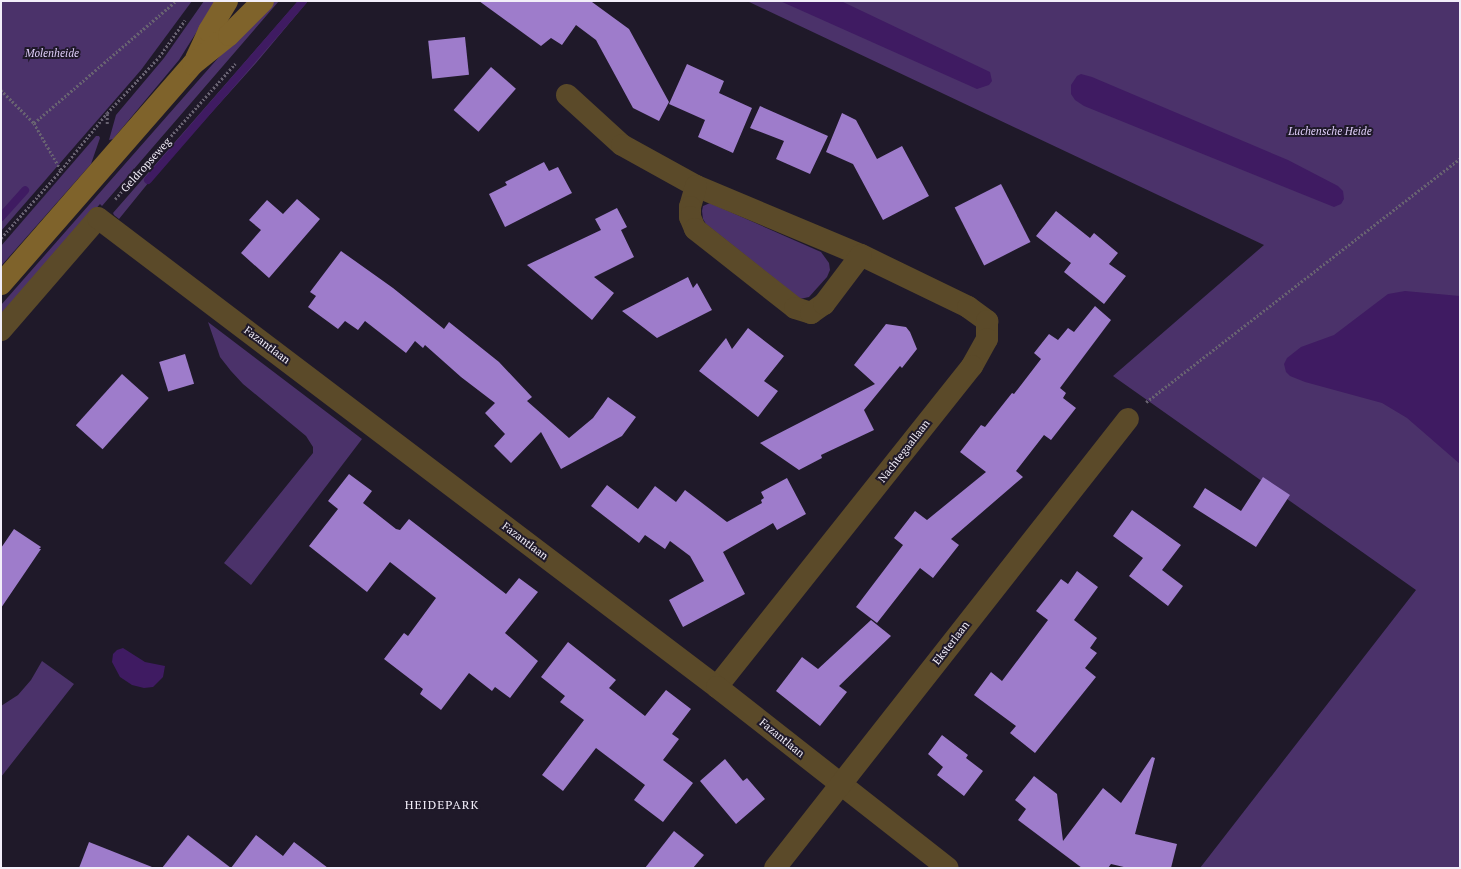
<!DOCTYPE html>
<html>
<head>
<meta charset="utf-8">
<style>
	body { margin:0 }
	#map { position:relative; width:1461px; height:869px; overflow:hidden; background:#1f1929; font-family:"PT Serif",serif }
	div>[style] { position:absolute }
	.green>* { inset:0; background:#4b326a }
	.water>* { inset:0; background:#3f1b62 }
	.stream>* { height:8px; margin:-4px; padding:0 4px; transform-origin:4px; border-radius:4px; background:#3f1b62 }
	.building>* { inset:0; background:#9e7ccb; transform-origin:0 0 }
	.path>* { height:2.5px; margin-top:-1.25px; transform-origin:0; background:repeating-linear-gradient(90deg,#686271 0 2px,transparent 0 4px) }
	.street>* { height:22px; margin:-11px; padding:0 11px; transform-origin:11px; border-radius:11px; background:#5b4a29 }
	.secondary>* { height:22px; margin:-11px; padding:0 11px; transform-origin:11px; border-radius:11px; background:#7f632b }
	span { translate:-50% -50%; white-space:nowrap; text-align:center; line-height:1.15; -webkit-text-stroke:4px #1f1929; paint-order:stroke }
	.park-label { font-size:11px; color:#dfcef9; font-style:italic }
	.street-label { font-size:11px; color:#f2eef9 }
	.neighbourhood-label { font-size:12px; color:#f2eef9; letter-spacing:1px }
	.frame { position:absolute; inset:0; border:2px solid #f2eef9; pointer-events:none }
</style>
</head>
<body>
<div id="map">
	<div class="green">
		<i style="clip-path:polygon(1px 1px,192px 1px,141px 70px,1px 231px)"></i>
		<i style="clip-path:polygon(204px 1px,216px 1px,179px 60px,113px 139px,109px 140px,116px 115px,164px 58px)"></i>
		<i style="clip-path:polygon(273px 1px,279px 1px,102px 206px,100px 204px,1px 317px,1px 305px,226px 49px)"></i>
		<i style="clip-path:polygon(298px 1px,308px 1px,256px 63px,149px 182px,119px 219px,114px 215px,113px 213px)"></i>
		<i style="clip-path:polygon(747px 1px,1460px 1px,1460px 868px,1200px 868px,1416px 590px,1113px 376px,1264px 245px)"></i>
		<i style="clip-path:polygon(96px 136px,99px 136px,100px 138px,91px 164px,1px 266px,1px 246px)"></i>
		<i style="clip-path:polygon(710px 203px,821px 252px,829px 263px,830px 270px,827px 277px,809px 297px,800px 299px,706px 224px,703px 219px,702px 211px,703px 206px)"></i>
		<i style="clip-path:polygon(208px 322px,362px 439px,251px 585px,224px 563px,313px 453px,313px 447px,306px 436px,243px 384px,231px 371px,220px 357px)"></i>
		<i style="clip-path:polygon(42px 661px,74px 684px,1px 777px,1px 706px,18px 695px,31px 680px)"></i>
	</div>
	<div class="water">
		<i style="clip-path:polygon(780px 1px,841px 1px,990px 72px,992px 81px,989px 85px,977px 89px)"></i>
		<i style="clip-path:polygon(1081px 74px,1092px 77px,1288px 160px,1338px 186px,1343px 191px,1344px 199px,1341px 204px,1334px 207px,1084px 106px,1075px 100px,1071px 94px,1071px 85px,1077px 76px)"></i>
		<i style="clip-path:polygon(1405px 291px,1460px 296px,1460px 464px,1407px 418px,1382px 403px,1305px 382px,1290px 376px,1286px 372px,1284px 364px,1287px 358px,1301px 347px,1334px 335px,1388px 294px)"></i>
		<i style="clip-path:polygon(123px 648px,145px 662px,165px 666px,163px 677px,153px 687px,144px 688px,132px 685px,120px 677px,112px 662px,113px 654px,117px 650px)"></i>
	</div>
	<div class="stream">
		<i style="left:148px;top:180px;width:237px;rotate:-49.1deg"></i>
		<i style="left:1px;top:217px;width:36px;rotate:-48deg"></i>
	</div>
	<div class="building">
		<i style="clip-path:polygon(479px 1px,593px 1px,592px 2px,629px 29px,669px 102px,659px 121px,633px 108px,596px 40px,576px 25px,562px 45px,551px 38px,541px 46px)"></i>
		<i style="left:465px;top:37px;width:38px;height:37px;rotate:84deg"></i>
		<i style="clip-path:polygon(687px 64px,724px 81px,719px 93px,752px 108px,733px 153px,698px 137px,705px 120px,669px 104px)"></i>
		<i style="left:491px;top:67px;width:33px;height:57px;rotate:41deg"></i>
		<i style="clip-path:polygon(760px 106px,828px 136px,810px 174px,776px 159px,784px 141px,750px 128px)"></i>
		<i style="clip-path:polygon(842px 113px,856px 120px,877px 159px,902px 146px,929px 196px,883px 220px,853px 164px,826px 152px)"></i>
		<i style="clip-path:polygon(544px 162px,549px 171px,558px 167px,572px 193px,505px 227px,489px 194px,507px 185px,505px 182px)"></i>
		<i style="left:1001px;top:184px;width:65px;height:52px;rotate:63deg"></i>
		<i style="clip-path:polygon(297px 199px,320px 219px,269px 278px,241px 253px,261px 230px,249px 220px,267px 200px,283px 214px)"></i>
		<i style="clip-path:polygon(617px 208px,627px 227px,621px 230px,634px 257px,594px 277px,614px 293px,592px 320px,527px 265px,601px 230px,595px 219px)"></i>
		<i style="clip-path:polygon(1056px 211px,1090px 238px,1094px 233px,1118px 253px,1109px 264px,1126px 276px,1104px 304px,1064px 272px,1071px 263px,1036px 236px)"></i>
		<i style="clip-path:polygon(341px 251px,393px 288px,444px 329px,449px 322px,499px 362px,532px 397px,527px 401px,569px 438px,593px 418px,608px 397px,636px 417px,622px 436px,561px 469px,541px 432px,511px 463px,494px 446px,505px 434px,485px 413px,495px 403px,461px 377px,425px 345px,423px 348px,415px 341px,406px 353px,365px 321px,358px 330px,345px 321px,338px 329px,308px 307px,316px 296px,310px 292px)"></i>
		<i style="clip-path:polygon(688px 277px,693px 288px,697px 283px,712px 310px,657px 338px,622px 311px)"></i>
		<i style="clip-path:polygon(1095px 306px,1111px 320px,1060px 388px,1066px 393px,1063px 398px,1076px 408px,1051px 440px,1044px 435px,1016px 471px,1023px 477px,951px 539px,959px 545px,933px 578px,920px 568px,877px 623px,856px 607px,903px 545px,894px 538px,915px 511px,927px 520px,986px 472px,960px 452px,981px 425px,985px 427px,1012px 393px,1014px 394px,1041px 359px,1034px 353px,1049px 334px,1058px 340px,1068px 328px,1074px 332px)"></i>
		<i style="clip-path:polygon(886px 324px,906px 327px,910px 332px,917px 349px,902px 368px,900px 366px,864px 410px,874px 430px,821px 455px,822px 458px,799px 470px,760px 443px,875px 384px,854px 365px)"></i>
		<i style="clip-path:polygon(748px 328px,784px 356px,764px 381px,778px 391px,758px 417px,699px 371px,726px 338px,732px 349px)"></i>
		<i style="left:185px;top:354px;width:31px;height:27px;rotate:73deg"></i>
		<i style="left:122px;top:374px;width:36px;height:69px;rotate:42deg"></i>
		<i style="clip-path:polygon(349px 474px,372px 491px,363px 503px,396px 529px,400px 530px,409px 519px,506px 594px,519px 578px,538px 592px,505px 633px,538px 661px,510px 698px,495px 687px,492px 691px,469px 673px,441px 710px,420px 694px,423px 689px,384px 659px,404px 633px,408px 636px,436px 598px,390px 562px,367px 592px,309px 546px,338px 509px,328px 501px)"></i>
		<i style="clip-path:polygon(1263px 477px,1290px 495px,1256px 547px,1193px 507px,1205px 488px,1241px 511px)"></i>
		<i style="clip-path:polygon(787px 478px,806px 514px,777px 530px,773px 523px,723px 552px,745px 594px,683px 627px,669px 600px,704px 581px,690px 556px,670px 541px,665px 549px,645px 535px,639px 543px,591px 506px,607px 485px,638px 509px,655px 486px,676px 502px,685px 490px,727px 522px,762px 503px,761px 500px,764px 498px,761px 492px)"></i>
		<i style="clip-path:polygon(1132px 510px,1181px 545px,1162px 570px,1183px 586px,1168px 606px,1129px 576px,1143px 558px,1113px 536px)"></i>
		<i style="clip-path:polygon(14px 529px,41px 547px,39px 549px,41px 549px,1px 608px,1px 548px)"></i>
		<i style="clip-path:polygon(1077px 571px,1098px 587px,1074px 620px,1097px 638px,1090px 648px,1097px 653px,1085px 668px,1096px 677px,1035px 753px,1010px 733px,1016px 726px,974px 695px,991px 672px,1002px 681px,1048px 620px,1036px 611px,1061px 579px,1068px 584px)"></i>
		<i style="clip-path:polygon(871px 620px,891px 636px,839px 686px,847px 692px,820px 726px,776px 691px,802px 657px,818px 669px)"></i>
		<i style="clip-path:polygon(568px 642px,616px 680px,609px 688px,645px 716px,666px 690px,691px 709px,672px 734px,679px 739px,663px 760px,693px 783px,663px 822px,634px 800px,645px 785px,596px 748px,563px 791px,542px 775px,584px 720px,560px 702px,565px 696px,541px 677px)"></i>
		<i style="clip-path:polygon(942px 735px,968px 755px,966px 758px,983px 771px,964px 796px,937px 775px,943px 767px,928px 754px)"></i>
		<i style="clip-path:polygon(1152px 757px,1155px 758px,1135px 834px,1177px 844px,1171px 868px,1128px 868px,1111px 864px,1108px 868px,1082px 868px,1018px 820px,1026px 809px,1015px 800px,1034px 776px,1057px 794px,1063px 841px,1103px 788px,1121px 803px)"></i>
		<i style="clip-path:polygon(725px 759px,743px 781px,747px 778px,765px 799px,736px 824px,700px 781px)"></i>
		<i style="clip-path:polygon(674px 831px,704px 855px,693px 868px,645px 868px)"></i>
		<i style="clip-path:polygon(188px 835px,231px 868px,162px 868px)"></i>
		<i style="clip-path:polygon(256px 835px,283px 856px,294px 842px,328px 868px,231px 868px)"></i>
		<i style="clip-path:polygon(89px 842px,152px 867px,152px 868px,79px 868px)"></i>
	</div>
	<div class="path">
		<i style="left:1px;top:90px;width:47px;rotate:45deg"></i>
		<i style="left:34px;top:123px;width:54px;rotate:60.1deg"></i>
		<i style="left:34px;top:123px;width:187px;rotate:-40.7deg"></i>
		<i style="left:107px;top:124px;width:10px;rotate:-90deg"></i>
		<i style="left:115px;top:199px;width:181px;rotate:-48.4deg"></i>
		<i style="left:1px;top:238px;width:91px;rotate:-48.6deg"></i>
		<i style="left:61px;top:170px;width:73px;rotate:-51.1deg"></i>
		<i style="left:107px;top:113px;width:76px;rotate:-47.1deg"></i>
		<i style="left:159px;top:57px;width:45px;rotate:-54.9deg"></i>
		<i style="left:1146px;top:402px;width:398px;rotate:-37.8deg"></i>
	</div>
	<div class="street">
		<i style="left:567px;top:95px;width:74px;rotate:42.3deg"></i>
		<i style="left:622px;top:145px;width:85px;rotate:29deg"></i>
		<i style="left:696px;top:186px;width:179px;rotate:22.7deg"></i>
		<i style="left:861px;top:255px;width:119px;rotate:25.9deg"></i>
		<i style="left:968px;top:307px;width:24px;rotate:36deg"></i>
		<i style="left:987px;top:321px;width:18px;rotate:90deg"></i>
		<i style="left:987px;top:339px;width:31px;rotate:119deg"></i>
		<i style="left:972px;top:366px;width:410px;rotate:128.5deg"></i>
		<i style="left:696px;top:186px;width:22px;rotate:106deg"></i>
		<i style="left:690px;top:207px;width:10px;rotate:90deg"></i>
		<i style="left:690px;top:217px;width:13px;rotate:67deg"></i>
		<i style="left:695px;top:229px;width:127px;rotate:38.3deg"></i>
		<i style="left:795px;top:308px;width:17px;rotate:17deg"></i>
		<i style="left:811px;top:313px;width:16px;rotate:-35deg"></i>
		<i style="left:824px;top:304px;width:61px;rotate:-52.9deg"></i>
		<i style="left:1px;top:330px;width:148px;rotate:-49.1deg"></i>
		<i style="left:98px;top:218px;width:777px;rotate:37.15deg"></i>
		<i style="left:717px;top:687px;width:293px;rotate:38.1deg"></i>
		<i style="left:775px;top:868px;width:571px;rotate:-51.83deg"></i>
	</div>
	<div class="secondary">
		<i style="left:196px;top:59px;width:31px;rotate:-65deg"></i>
		<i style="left:209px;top:31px;width:35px;rotate:-59deg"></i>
		<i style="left:1px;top:284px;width:292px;rotate:-48.9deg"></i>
		<i style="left:193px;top:64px;width:46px;rotate:-38.9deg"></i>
		<i style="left:229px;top:35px;width:48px;rotate:-45deg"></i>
	</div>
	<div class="park-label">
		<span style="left:52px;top:53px">Molenheide</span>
		<span style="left:1330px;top:131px">Luchensche Heide</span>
	</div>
	<div class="street-label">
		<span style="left:146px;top:165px;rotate:-48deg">Geldropseweg</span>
		<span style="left:267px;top:345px;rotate:37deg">Fazantlaan</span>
		<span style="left:904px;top:451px;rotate:-52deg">Nachtegaallaan</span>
		<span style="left:525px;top:541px;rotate:37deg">Fazantlaan</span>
		<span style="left:951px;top:643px;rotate:-52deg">Eksterlaan</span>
		<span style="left:782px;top:738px;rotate:39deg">Fazantlaan</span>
	</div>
	<div class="neighbourhood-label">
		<span style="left:442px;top:805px">HEIDEPARK</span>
	</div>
	<div class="frame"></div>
</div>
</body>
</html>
